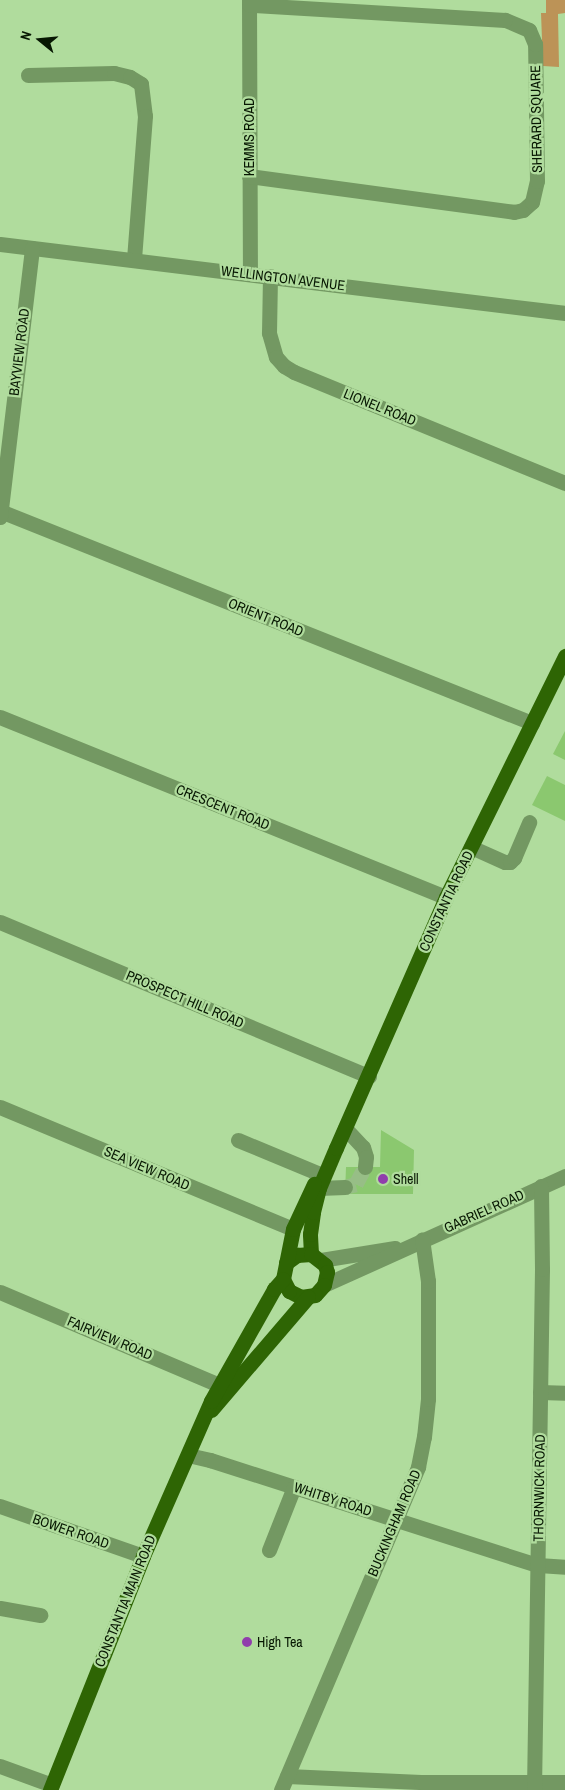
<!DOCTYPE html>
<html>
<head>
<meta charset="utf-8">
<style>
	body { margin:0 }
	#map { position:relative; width:565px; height:1790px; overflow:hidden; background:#b0dc9d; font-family:"Archivo Narrow",sans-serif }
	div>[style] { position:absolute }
	.green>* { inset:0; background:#bc9357 }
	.building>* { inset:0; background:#8bc86f }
	.minor-tunnel>* { height:15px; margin-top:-7.5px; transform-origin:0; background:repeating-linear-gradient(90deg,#97be86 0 15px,transparent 0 23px) }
	.minor>* { height:15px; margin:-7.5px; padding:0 7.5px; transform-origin:7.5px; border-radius:7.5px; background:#739862 }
	.major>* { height:15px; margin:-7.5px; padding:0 7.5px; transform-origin:7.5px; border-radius:7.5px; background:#2e6504 }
	.dots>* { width:14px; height:14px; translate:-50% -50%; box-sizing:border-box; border:2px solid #b0dc9d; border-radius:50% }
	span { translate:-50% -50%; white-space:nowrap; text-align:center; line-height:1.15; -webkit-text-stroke:4.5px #b0dc9d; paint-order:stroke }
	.street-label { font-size:14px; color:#071702 }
	.poi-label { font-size:14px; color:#071702 }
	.left { translate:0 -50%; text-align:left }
	.north { position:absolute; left:15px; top:15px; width:50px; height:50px; -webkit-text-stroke:4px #b0dc9d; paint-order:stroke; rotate:287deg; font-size:14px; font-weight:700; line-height:20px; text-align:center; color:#071702 }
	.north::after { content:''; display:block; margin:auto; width:18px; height:22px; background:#071702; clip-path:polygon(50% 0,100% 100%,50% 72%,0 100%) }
</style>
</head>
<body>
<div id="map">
	<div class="green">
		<i style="clip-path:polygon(546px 0,565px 0,565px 13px,558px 14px,559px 67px,543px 66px,541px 13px,546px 13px)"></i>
	</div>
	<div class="building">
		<i style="clip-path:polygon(565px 731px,565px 760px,553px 754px)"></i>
		<i style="clip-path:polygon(547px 776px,565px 785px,565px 821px,532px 805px)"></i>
		<i style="clip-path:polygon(381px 1130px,414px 1150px,413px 1194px,345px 1194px,346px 1167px,380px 1167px)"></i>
	</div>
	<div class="minor-tunnel">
		<i style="left:345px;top:1187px;width:11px;rotate:-15deg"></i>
		<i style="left:356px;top:1184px;width:19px;rotate:-62deg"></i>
	</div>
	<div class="minor">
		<i style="left:249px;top:0;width:274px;rotate:89.8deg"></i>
		<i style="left:28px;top:75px;width:86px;rotate:-1.3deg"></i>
		<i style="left:114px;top:73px;width:16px;rotate:14deg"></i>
		<i style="left:130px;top:77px;width:13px;rotate:32deg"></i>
		<i style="left:141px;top:84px;width:32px;rotate:83deg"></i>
		<i style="left:145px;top:116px;width:144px;rotate:94.4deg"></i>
		<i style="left:249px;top:176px;width:267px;rotate:7.7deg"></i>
		<i style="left:514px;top:212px;width:9px;rotate:-13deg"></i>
		<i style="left:523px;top:210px;width:12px;rotate:-42deg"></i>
		<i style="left:532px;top:202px;width:22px;rotate:-77deg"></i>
		<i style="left:537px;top:181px;width:137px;rotate:-90.8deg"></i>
		<i style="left:535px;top:44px;width:15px;rotate:-113deg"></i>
		<i style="left:529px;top:30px;width:26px;rotate:-157deg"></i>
		<i style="left:505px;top:20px;width:256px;rotate:-176.6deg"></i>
		<i style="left:0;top:244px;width:569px;rotate:6.96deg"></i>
		<i style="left:270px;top:276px;width:57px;rotate:91deg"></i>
		<i style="left:269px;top:333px;width:25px;rotate:74deg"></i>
		<i style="left:276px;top:357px;width:12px;rotate:48deg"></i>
		<i style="left:284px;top:366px;width:12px;rotate:31deg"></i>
		<i style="left:294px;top:372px;width:293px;rotate:22.3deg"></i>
		<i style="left:0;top:511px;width:573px;rotate:21.73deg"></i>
		<i style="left:0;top:517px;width:271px;rotate:-83.2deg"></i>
		<i style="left:0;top:717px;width:481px;rotate:22deg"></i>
		<i style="left:471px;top:847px;width:37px;rotate:24deg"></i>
		<i style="left:505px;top:862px;width:5px"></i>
		<i style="left:510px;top:862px;width:6px;rotate:-45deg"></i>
		<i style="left:514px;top:858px;width:39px;rotate:-67deg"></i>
		<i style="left:0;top:922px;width:400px;rotate:22.7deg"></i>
		<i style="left:0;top:1107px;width:317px;rotate:22.6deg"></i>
		<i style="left:345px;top:1128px;width:26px;rotate:47deg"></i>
		<i style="left:363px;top:1147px;width:10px;rotate:73deg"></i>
		<i style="left:366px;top:1157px;width:10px;rotate:96deg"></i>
		<i style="left:238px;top:1140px;width:89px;rotate:22.5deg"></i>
		<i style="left:319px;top:1188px;width:26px;rotate:-2deg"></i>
		<i style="left:321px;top:1260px;width:75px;rotate:-9.2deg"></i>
		<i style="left:324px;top:1285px;width:265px;rotate:-24.3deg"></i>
		<i style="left:0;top:1292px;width:238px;rotate:23deg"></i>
		<i style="left:540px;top:1392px;width:25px;rotate:2deg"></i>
		<i style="left:188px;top:1455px;width:23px;rotate:13deg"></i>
		<i style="left:210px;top:1460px;width:344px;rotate:17.8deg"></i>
		<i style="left:538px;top:1565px;width:27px;rotate:4deg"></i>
		<i style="left:0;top:1506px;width:151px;rotate:19.3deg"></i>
		<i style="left:269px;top:1550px;width:68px;rotate:-68.4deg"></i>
		<i style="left:0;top:1608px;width:41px;rotate:9.9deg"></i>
		<i style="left:0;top:1766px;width:55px;rotate:20.1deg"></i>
		<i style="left:287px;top:1776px;width:134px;rotate:2.6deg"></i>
		<i style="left:421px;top:1782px;width:144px"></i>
		<i style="left:281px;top:1790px;width:351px;rotate:-67deg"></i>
		<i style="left:418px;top:1467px;width:31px;rotate:-79deg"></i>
		<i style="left:424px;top:1437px;width:38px;rotate:-84deg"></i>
		<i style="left:428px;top:1399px;width:118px;rotate:-90deg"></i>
		<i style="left:428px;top:1281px;width:42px;rotate:-98.1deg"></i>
		<i style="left:534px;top:1790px;width:521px;rotate:-89.12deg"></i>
		<i style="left:542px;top:1269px;width:83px;rotate:-90.7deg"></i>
	</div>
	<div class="major">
		<i style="left:311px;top:1254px;width:20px;rotate:-93deg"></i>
		<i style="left:310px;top:1234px;width:22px;rotate:-82deg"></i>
		<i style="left:313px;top:1212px;width:25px;rotate:-76deg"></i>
		<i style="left:319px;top:1188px;width:43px;rotate:-67deg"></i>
		<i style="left:336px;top:1148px;width:274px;rotate:-66.3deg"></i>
		<i style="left:446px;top:897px;width:269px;rotate:-63.7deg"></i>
		<i style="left:286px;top:1263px;width:14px;rotate:-36deg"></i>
		<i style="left:297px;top:1255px;width:14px;rotate:-4deg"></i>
		<i style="left:311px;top:1254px;width:18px;rotate:38deg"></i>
		<i style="left:325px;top:1265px;width:7px;rotate:74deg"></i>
		<i style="left:327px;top:1272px;width:13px;rotate:103deg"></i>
		<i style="left:324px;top:1285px;width:13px;rotate:132deg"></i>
		<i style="left:315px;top:1295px;width:14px;rotate:172deg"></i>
		<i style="left:301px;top:1297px;width:13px;rotate:-153deg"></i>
		<i style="left:289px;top:1291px;width:13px;rotate:-117deg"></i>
		<i style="left:283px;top:1279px;width:51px;rotate:-78.7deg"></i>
		<i style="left:293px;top:1229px;width:50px;rotate:-65deg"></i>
		<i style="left:211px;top:1410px;width:149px;rotate:-49.4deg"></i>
		<i style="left:50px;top:1790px;width:252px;rotate:-68.3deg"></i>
		<i style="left:143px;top:1556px;width:169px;rotate:-66.3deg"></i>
		<i style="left:211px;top:1401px;width:129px;rotate:-60.6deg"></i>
		<i style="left:274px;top:1289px;width:13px;rotate:-48deg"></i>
	</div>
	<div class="dots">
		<i style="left:383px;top:1179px;background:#903eac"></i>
		<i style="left:247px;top:1642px;background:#903eac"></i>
	</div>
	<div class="street-label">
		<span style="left:536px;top:119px;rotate:-91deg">SHERARD SQUARE</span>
		<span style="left:249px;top:137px;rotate:-90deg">KEMMS ROAD</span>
		<span style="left:283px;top:278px;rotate:7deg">WELLINGTON AVENUE</span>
		<span style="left:19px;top:352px;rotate:-83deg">BAYVIEW ROAD</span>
		<span style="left:380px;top:407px;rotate:22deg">LIONEL ROAD</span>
		<span style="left:266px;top:617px;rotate:22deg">ORIENT ROAD</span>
		<span style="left:223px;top:807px;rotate:22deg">CRESCENT ROAD</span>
		<span style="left:446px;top:901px;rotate:-65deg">CONSTANTIA ROAD</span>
		<span style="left:185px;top:999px;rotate:23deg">PROSPECT HILL ROAD</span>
		<span style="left:147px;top:1168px;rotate:23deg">SEA VIEW ROAD</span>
		<span style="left:484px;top:1211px;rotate:-24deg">GABRIEL ROAD</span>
		<span style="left:110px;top:1338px;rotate:23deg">FAIRVIEW ROAD</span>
		<span style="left:539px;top:1488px;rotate:-89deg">THORNWICK ROAD</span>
		<span style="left:333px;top:1499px;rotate:18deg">WHITBY ROAD</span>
		<span style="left:394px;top:1523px;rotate:-67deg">BUCKINGHAM ROAD</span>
		<span style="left:71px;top:1531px;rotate:19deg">BOWER ROAD</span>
		<span style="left:125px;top:1601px;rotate:-68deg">CONSTANTIA MAIN ROAD</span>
	</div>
	<div class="poi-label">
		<span class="left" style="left:393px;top:1179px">Shell</span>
		<span class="left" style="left:257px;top:1642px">High Tea</span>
	</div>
	<div class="north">N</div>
</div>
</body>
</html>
